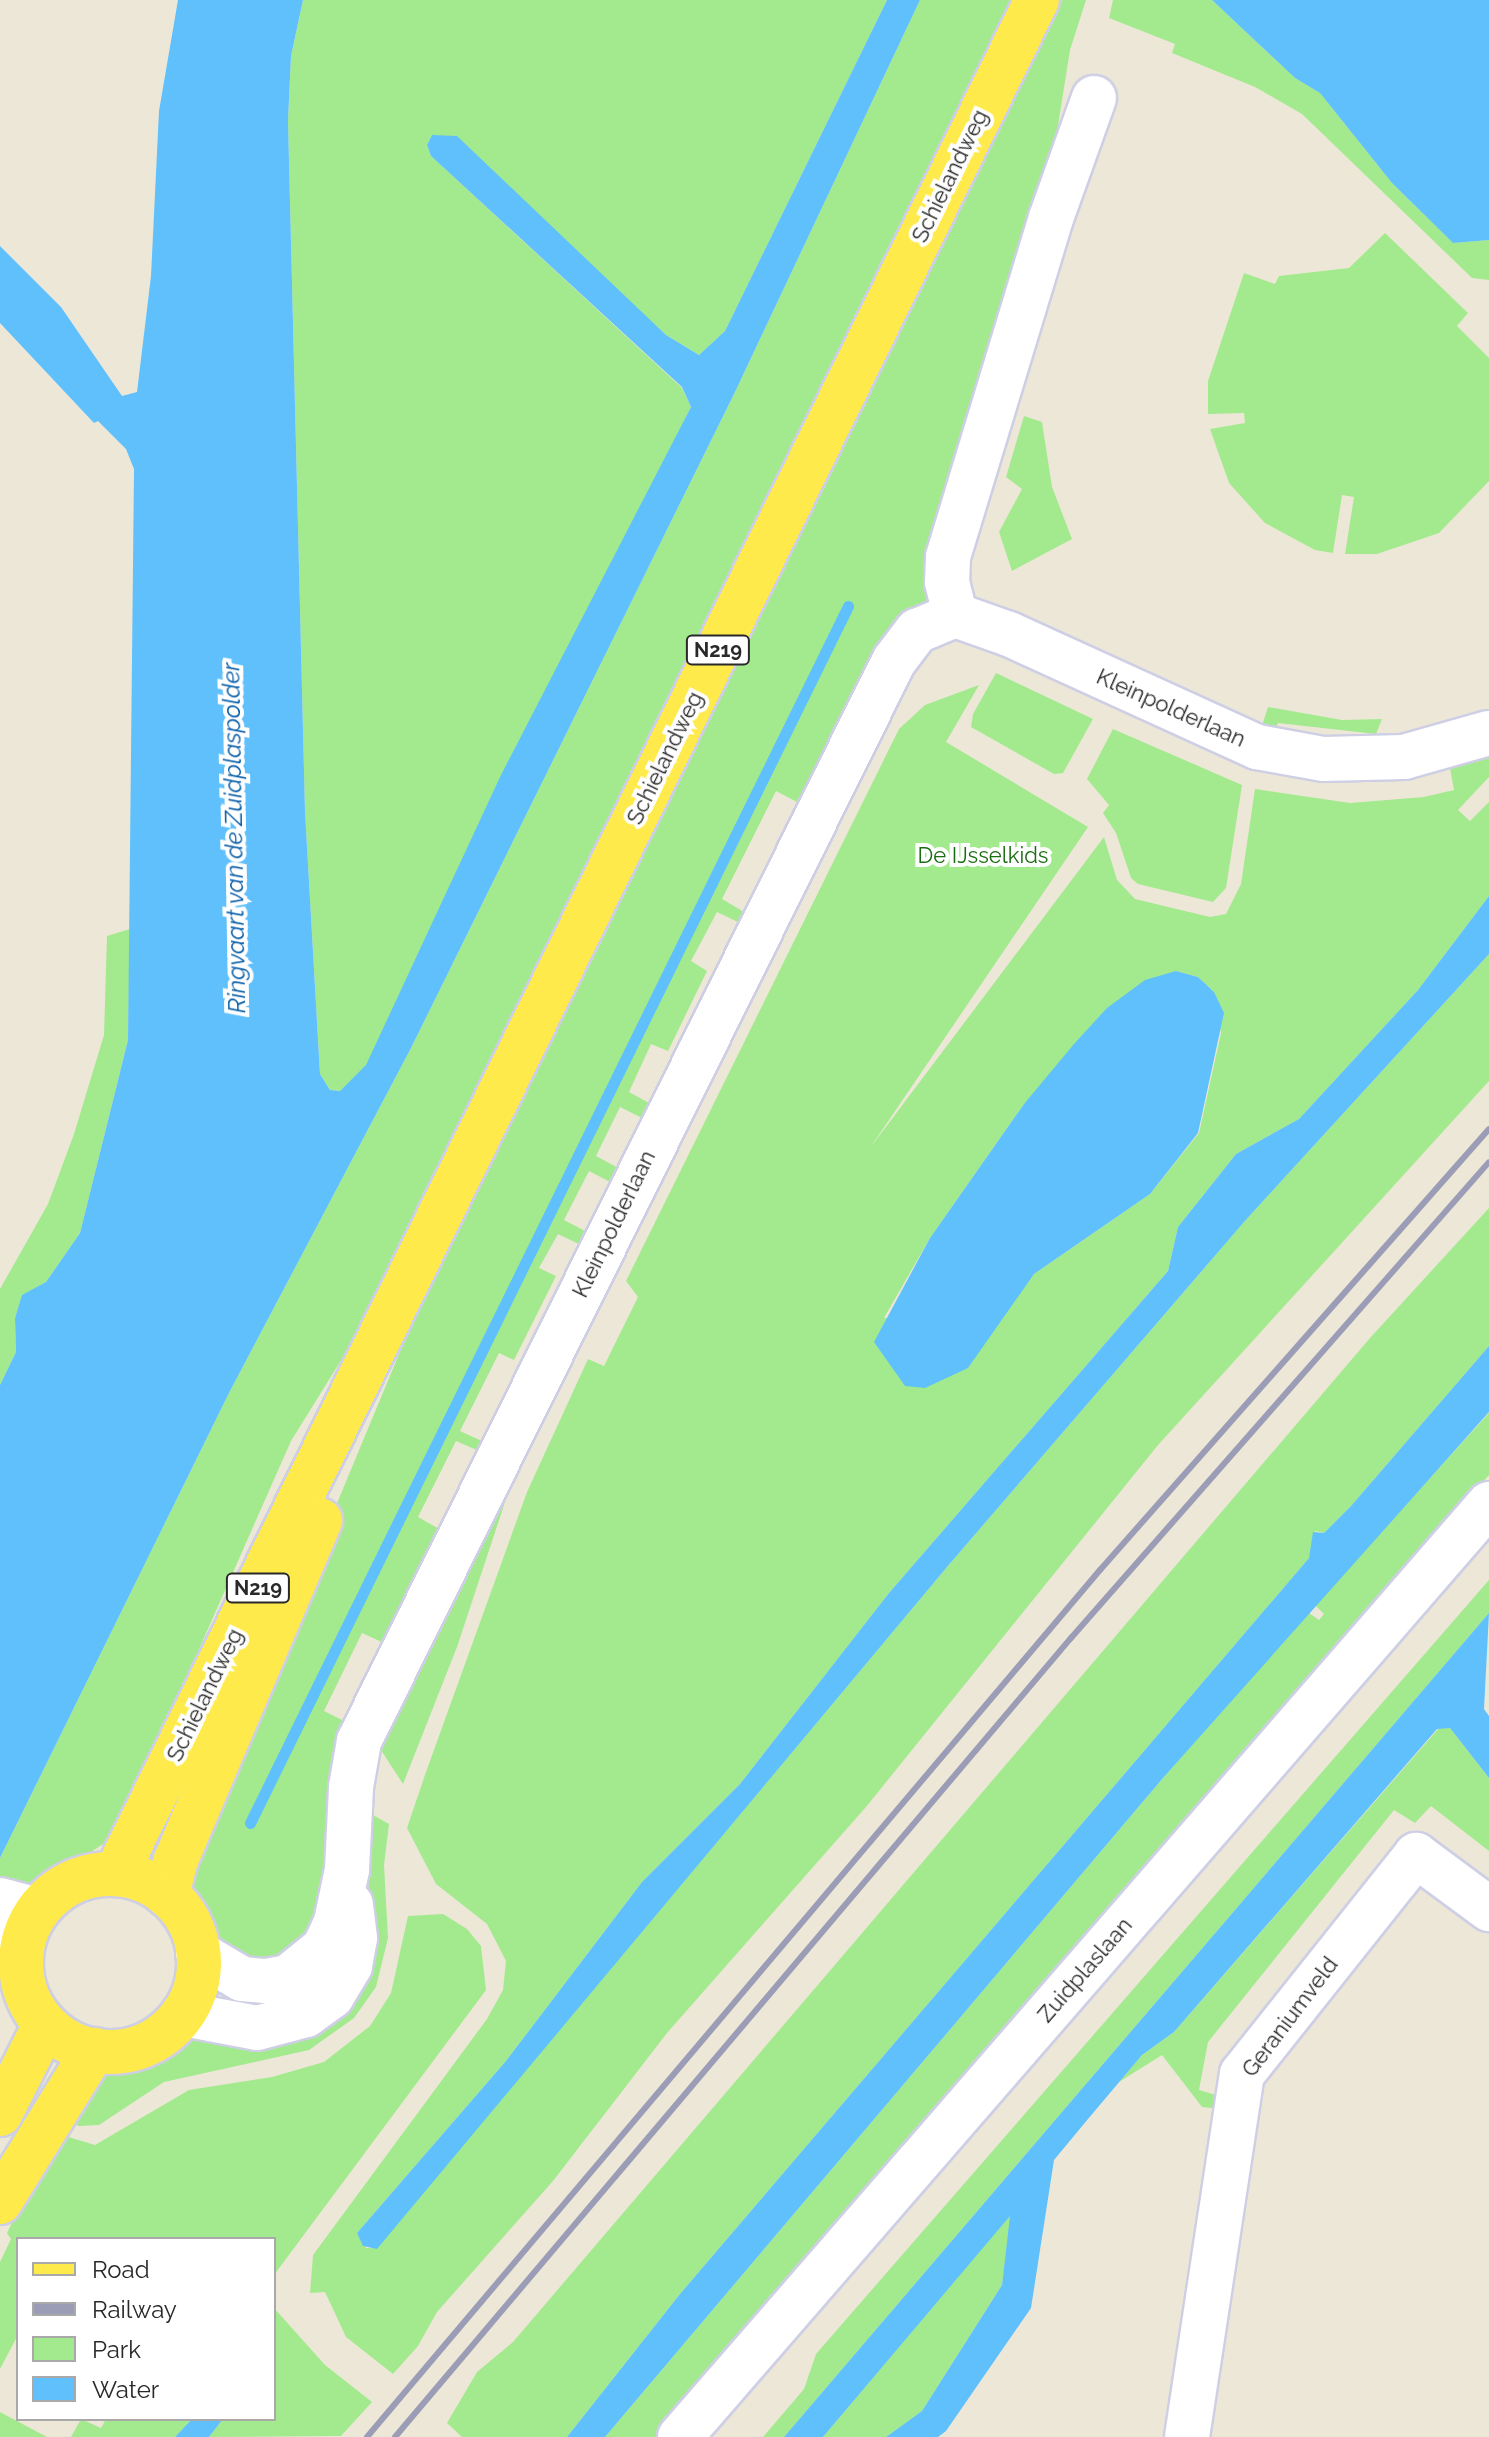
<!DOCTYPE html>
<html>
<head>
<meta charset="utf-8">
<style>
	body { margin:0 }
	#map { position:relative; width:1489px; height:2437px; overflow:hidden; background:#ede7d8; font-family:Raleway,sans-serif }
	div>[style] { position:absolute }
	.green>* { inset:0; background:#a3ea8e }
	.water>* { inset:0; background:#5fc0fc }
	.stream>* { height:11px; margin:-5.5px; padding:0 5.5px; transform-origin:5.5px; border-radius:5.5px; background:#5fc0fc }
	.roads { filter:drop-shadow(2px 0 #cecfe4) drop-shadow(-2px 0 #cecfe4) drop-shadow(0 2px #cecfe4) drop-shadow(0 -2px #cecfe4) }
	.minor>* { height:44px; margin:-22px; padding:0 22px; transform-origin:22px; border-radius:22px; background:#fff }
	.tertiary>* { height:44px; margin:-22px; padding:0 22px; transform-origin:22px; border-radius:22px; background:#fff }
	.primary>* { height:44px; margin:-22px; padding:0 22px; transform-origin:22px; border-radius:22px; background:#ffea4b }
	.primary>.ring { margin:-22px; padding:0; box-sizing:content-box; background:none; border:44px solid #ffea4b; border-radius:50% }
	.rail>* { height:6px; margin:-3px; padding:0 3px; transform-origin:3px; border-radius:3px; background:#9b9cb6 }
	span { translate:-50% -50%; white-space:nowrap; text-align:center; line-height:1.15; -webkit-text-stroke:8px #fff; paint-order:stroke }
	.shield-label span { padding:2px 6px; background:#fff; border:2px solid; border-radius:6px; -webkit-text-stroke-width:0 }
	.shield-label { font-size:20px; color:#292929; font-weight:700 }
	.street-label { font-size:22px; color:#292929 }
	.park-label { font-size:22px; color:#1a6d11 }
	.water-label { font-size:24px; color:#0059a5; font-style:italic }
	.legend { position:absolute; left:16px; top:2237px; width:260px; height:184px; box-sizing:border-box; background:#fff; border:2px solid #a9a9a9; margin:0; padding:10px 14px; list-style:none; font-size:24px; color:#292929 }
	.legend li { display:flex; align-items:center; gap:16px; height:40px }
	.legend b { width:40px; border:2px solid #a9a9a9 }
</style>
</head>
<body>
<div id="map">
	<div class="green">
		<i style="clip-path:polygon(303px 0,887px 0,725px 331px,699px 355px,666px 335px,432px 135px,427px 145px,431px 156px,682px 388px,691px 407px,366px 1066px,340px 1091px,330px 1090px,320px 1074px,305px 812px,288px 121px,291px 56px)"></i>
		<i style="clip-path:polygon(920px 0,1012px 0,465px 1121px,427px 1186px,353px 1341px,291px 1441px,117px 1835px,54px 1876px,31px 1885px,0 1886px,0 1858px,229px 1393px,411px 1048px,735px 392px)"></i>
		<i style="clip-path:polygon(1062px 0,1086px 0,1070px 50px,1052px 163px,1040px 178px,934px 595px,799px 803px,776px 791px,722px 899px,744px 912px,740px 923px,717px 912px,691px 961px,707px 971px,668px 1051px,651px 1044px,629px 1092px,651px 1104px,644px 1119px,620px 1107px,596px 1156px,620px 1169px,612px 1183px,589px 1171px,564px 1220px,587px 1232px,581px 1245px,558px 1234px,539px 1268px,556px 1276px,514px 1360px,499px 1353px,460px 1431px,484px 1442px,479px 1451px,456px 1441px,418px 1517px,441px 1530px,386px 1644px,362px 1633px,324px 1711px,346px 1722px,323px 1921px,282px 1960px,257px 1962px,214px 1940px,190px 1887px,190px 1857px,404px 1342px)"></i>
		<i style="clip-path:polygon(1113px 0,1212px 0,1295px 78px,1320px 93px,1392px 183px,1453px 243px,1489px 240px,1489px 280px,1472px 278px,1302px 114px,1255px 87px,1172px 53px,1175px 44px,1109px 18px)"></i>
		<i style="clip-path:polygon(1385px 233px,1468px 313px,1457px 326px,1489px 358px,1489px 481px,1439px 533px,1377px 554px,1345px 554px,1354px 497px,1342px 495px,1333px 553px,1315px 550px,1265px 523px,1229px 483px,1210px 429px,1245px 423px,1244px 413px,1208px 414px,1208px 381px,1244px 273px,1275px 284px,1279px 276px,1349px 268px)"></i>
		<i style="clip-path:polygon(1024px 416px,1042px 422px,1052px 487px,1072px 539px,1012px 571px,999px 532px,1022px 489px,1006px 477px)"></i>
		<i style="clip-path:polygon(996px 673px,1093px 719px,1063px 773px,1054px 774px,971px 727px,973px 714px)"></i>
		<i style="clip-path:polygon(evenodd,979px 685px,946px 742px,1088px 827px,870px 1148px,1104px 837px,1117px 880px,1135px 899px,1210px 917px,1226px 914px,1241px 884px,1255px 789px,1350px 803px,1424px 797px,1454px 790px,1449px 763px,1489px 751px,1489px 777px,1458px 810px,1470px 821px,1489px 802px,1489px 896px,1418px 990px,1299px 1119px,1236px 1154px,1178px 1227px,1168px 1271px,889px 1593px,740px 1784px,642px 1882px,506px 2061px,357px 2233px,366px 2248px,377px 2248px,947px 1567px,1244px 1222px,1489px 954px,1489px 1081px,1158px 1445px,866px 1807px,667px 2033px,553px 2181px,437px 2312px,418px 2346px,393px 2374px,346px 2337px,325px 2292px,310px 2293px,313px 2255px,487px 2019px,503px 1990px,506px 1961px,487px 1924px,436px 1884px,407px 1828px,426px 1772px,527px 1492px,588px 1359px,604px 1366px,638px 1297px,626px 1281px,899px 729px,925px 705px,979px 685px,1176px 971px,1198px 977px,1214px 992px,1221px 1033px,1199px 1133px,1150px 1194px,1034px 1274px,1001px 1315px,884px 1318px,930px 1238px,1024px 1104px,1176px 971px)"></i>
		<i style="clip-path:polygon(1268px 707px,1342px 720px,1382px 719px,1376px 734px,1278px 723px,1274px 735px,1260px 732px)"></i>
		<i style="clip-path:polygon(1113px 729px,1242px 785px,1226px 888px,1213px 902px,1138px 884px,1131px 878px,1116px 833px,1103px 813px,1109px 805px,1087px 779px)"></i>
		<i style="clip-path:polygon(130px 929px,128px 1040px,80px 1233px,46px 1282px,22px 1296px,15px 1318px,16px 1352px,0 1385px,0 1289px,48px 1204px,74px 1134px,104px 1035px,107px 936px)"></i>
		<i style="clip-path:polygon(1489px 1208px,1489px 1346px,1351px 1506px,1324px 1533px,1315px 1531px,1309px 1558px,680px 2294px,567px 2437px,462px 2437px,447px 2423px,477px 2372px,513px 2342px,1370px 1338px)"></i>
		<i style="clip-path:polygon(1489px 1413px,1489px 1475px,1051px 1972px,656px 2437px,605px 2437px,1163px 1778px,1309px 1613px,1319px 1620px,1324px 1614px,1315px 1605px)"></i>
		<i style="clip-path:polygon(512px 1481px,457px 1647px,403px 1784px,377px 1744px)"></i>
		<i style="clip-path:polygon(1489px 1580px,1489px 1613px,784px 2437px,763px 2437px,804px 2389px,816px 2354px)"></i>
		<i style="clip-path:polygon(1439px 1728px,1450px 1728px,1489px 1778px,1489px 1851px,1431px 1806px,1415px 1823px,1394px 1810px,1208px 2042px,1199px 2090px,1223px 2097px,1220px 2109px,1202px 2107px,1162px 2055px,1119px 2082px,1142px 2055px,1174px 2032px)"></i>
		<i style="clip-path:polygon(371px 1814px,389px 1824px,384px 1865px,388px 1938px,376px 1987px,354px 2018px,309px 2050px,164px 2082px,99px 2125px,79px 2126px,62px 2117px,97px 2080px,116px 2071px,192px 2040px,250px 2043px,368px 1899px)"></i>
		<i style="clip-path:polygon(443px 1914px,467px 1929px,481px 1946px,486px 1990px,274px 2275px,274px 2239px,18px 2239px,18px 2335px,0 2369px,0 2262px,11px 2239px,7px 2233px,55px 2133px,95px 2145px,189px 2090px,272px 2077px,324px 2062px,370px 2026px,391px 1993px,408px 1916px)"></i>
		<i style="clip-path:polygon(1011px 2214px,1002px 2285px,922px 2411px,886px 2437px,823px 2437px)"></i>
		<i style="clip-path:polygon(274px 2308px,325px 2365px,372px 2402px,341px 2436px,209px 2437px,223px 2419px,274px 2419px)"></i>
		<i style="clip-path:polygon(0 2412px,47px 2437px,0 2437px)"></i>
		<i style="clip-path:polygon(81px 2419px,101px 2428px,106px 2419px,192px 2419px,175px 2437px,71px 2437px)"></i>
	</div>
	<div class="water">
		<i style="clip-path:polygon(178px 0,303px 0,291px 56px,288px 121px,305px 812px,320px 1074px,330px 1090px,340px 1091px,366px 1065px,501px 775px,691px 407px,682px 387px,431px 156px,427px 145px,432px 135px,457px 136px,666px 335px,699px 355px,725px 331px,887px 0,920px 0,735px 392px,411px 1048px,229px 1393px,0 1858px,0 1385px,16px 1352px,15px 1318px,22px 1295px,46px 1282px,80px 1233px,128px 1040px,134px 469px,126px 449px,98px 421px,94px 423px,0 323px,0 246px,61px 307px,122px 396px,137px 392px,151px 276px,159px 111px)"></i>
		<i style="clip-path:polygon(1212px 0,1489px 0,1489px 240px,1453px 243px,1392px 183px,1320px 93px,1295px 78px)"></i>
		<i style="clip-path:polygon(1489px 896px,1489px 954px,1244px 1222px,947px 1567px,377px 2249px,363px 2246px,357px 2233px,506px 2061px,642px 1882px,740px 1784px,889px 1593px,1168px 1271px,1178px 1227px,1236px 1154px,1299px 1119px,1418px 990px)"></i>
		<i style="clip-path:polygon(1176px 971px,1198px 977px,1214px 992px,1224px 1013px,1198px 1133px,1150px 1194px,1034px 1274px,968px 1368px,925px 1388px,905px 1386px,874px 1342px,930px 1238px,1024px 1104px,1074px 1044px,1107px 1008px,1145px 980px)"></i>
		<i style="clip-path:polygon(1489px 1346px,1489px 1412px,1163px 1778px,605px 2437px,567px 2437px,680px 2294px,1309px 1558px,1313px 1532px,1324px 1533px,1351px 1506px)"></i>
		<i style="clip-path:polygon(1489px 1613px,1484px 1709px,1489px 1716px,1489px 1778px,1450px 1728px,1437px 1729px,1174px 2032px,1142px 2055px,1088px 2119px,1054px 2160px,1031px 2308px,946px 2431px,938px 2437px,886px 2437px,922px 2411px,1002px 2285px,1010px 2216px,823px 2437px,784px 2437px)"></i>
		<i style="clip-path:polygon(192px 2419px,223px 2419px,209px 2437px,175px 2437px)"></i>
	</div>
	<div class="stream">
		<i style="left:250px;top:1823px;width:1356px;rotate:-63.83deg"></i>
	</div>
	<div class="roads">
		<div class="minor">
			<i style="left:1094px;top:98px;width:127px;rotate:109.7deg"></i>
			<i style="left:1051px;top:218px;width:354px;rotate:106.9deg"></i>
			<i style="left:948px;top:557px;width:25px;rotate:92deg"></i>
			<i style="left:947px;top:582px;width:34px;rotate:76deg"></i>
			<i style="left:955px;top:615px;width:57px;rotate:19.4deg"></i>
			<i style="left:1009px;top:634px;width:273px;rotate:24.5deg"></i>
			<i style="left:1257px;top:747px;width:68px;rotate:10.2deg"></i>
			<i style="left:1324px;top:759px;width:80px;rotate:-1.4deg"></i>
			<i style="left:1404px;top:757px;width:88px;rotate:-15.8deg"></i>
			<i style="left:198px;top:1953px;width:51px;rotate:30.6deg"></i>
			<i style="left:242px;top:1979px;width:24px;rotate:5deg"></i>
			<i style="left:266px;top:1981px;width:22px;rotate:-10deg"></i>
			<i style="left:288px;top:1977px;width:46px;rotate:-38.9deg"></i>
			<i style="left:324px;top:1948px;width:29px;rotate:-65deg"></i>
			<i style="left:336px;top:1922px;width:53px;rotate:-78.1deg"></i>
			<i style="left:347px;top:1870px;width:83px;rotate:-87.2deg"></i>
			<i style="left:351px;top:1787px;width:47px;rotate:-80.1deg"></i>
			<i style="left:359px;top:1741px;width:1205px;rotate:-63.65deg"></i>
			<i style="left:894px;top:661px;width:38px;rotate:-53deg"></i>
			<i style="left:917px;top:631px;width:41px;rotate:-22.8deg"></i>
			<i style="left:183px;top:2014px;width:75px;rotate:10.7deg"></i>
			<i style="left:257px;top:2028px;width:51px;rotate:-14.9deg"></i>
			<i style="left:306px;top:2015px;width:32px;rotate:-36deg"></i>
			<i style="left:332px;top:1996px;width:35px;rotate:-59deg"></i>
			<i style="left:350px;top:1966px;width:28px;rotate:-80deg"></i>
			<i style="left:355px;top:1938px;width:34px;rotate:-97deg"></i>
			<i style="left:1187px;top:2437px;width:367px;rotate:-81.4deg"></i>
			<i style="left:1242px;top:2074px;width:280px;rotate:-51.5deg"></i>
			<i style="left:1416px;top:1855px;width:91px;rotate:36.5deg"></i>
		</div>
		<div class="tertiary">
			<i style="left:0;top:1900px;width:39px;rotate:15deg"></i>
			<i style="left:0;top:1922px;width:30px;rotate:40deg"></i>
			<i style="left:680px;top:2437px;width:1235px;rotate:-49.07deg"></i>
		</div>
		<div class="primary">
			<i style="left:116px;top:1874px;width:2088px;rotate:-63.83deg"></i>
			<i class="ring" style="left:21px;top:1874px;width:134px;height:134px"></i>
			<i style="left:167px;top:1895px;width:36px;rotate:-76deg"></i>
			<i style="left:176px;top:1860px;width:369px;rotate:-67deg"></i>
			<i style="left:0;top:2114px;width:100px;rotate:-63.2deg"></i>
			<i style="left:0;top:2202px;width:179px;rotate:-58.3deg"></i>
		</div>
	</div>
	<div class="rail">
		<i style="left:367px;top:2437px;width:1135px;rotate:-49.79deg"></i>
		<i style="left:1100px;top:1570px;width:588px;rotate:-48.58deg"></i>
		<i style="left:395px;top:2437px;width:1047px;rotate:-49.77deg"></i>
		<i style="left:1071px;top:1638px;width:633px;rotate:-48.71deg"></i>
	</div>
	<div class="shield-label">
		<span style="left:718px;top:650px">N219</span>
		<span style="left:258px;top:1588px">N219</span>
	</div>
	<div class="street-label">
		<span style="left:950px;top:176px;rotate:-64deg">Schielandweg</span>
		<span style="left:1171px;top:708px;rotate:24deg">Kleinpolderlaan</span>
		<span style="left:665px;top:758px;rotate:-64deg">Schielandweg</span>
		<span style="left:614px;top:1224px;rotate:-64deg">Kleinpolderlaan</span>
		<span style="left:205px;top:1695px;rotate:-64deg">Schielandweg</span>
		<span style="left:1085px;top:1970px;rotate:-49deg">Zuidplaslaan</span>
		<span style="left:1290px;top:2017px;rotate:-53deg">Geraniumveld</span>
	</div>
	<div class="park-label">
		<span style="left:983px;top:856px">De IJsselkids</span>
	</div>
	<div class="water-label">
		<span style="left:234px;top:838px;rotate:-91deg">Ringvaart van de Zuidplaspolder</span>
	</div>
	<ul class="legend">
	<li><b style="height:10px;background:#ffea4b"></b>Road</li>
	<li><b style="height:10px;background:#9b9cb6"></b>Railway</li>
	<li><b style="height:22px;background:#a3ea8e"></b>Park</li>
	<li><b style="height:22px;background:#5fc0fc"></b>Water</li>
	</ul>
</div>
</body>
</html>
